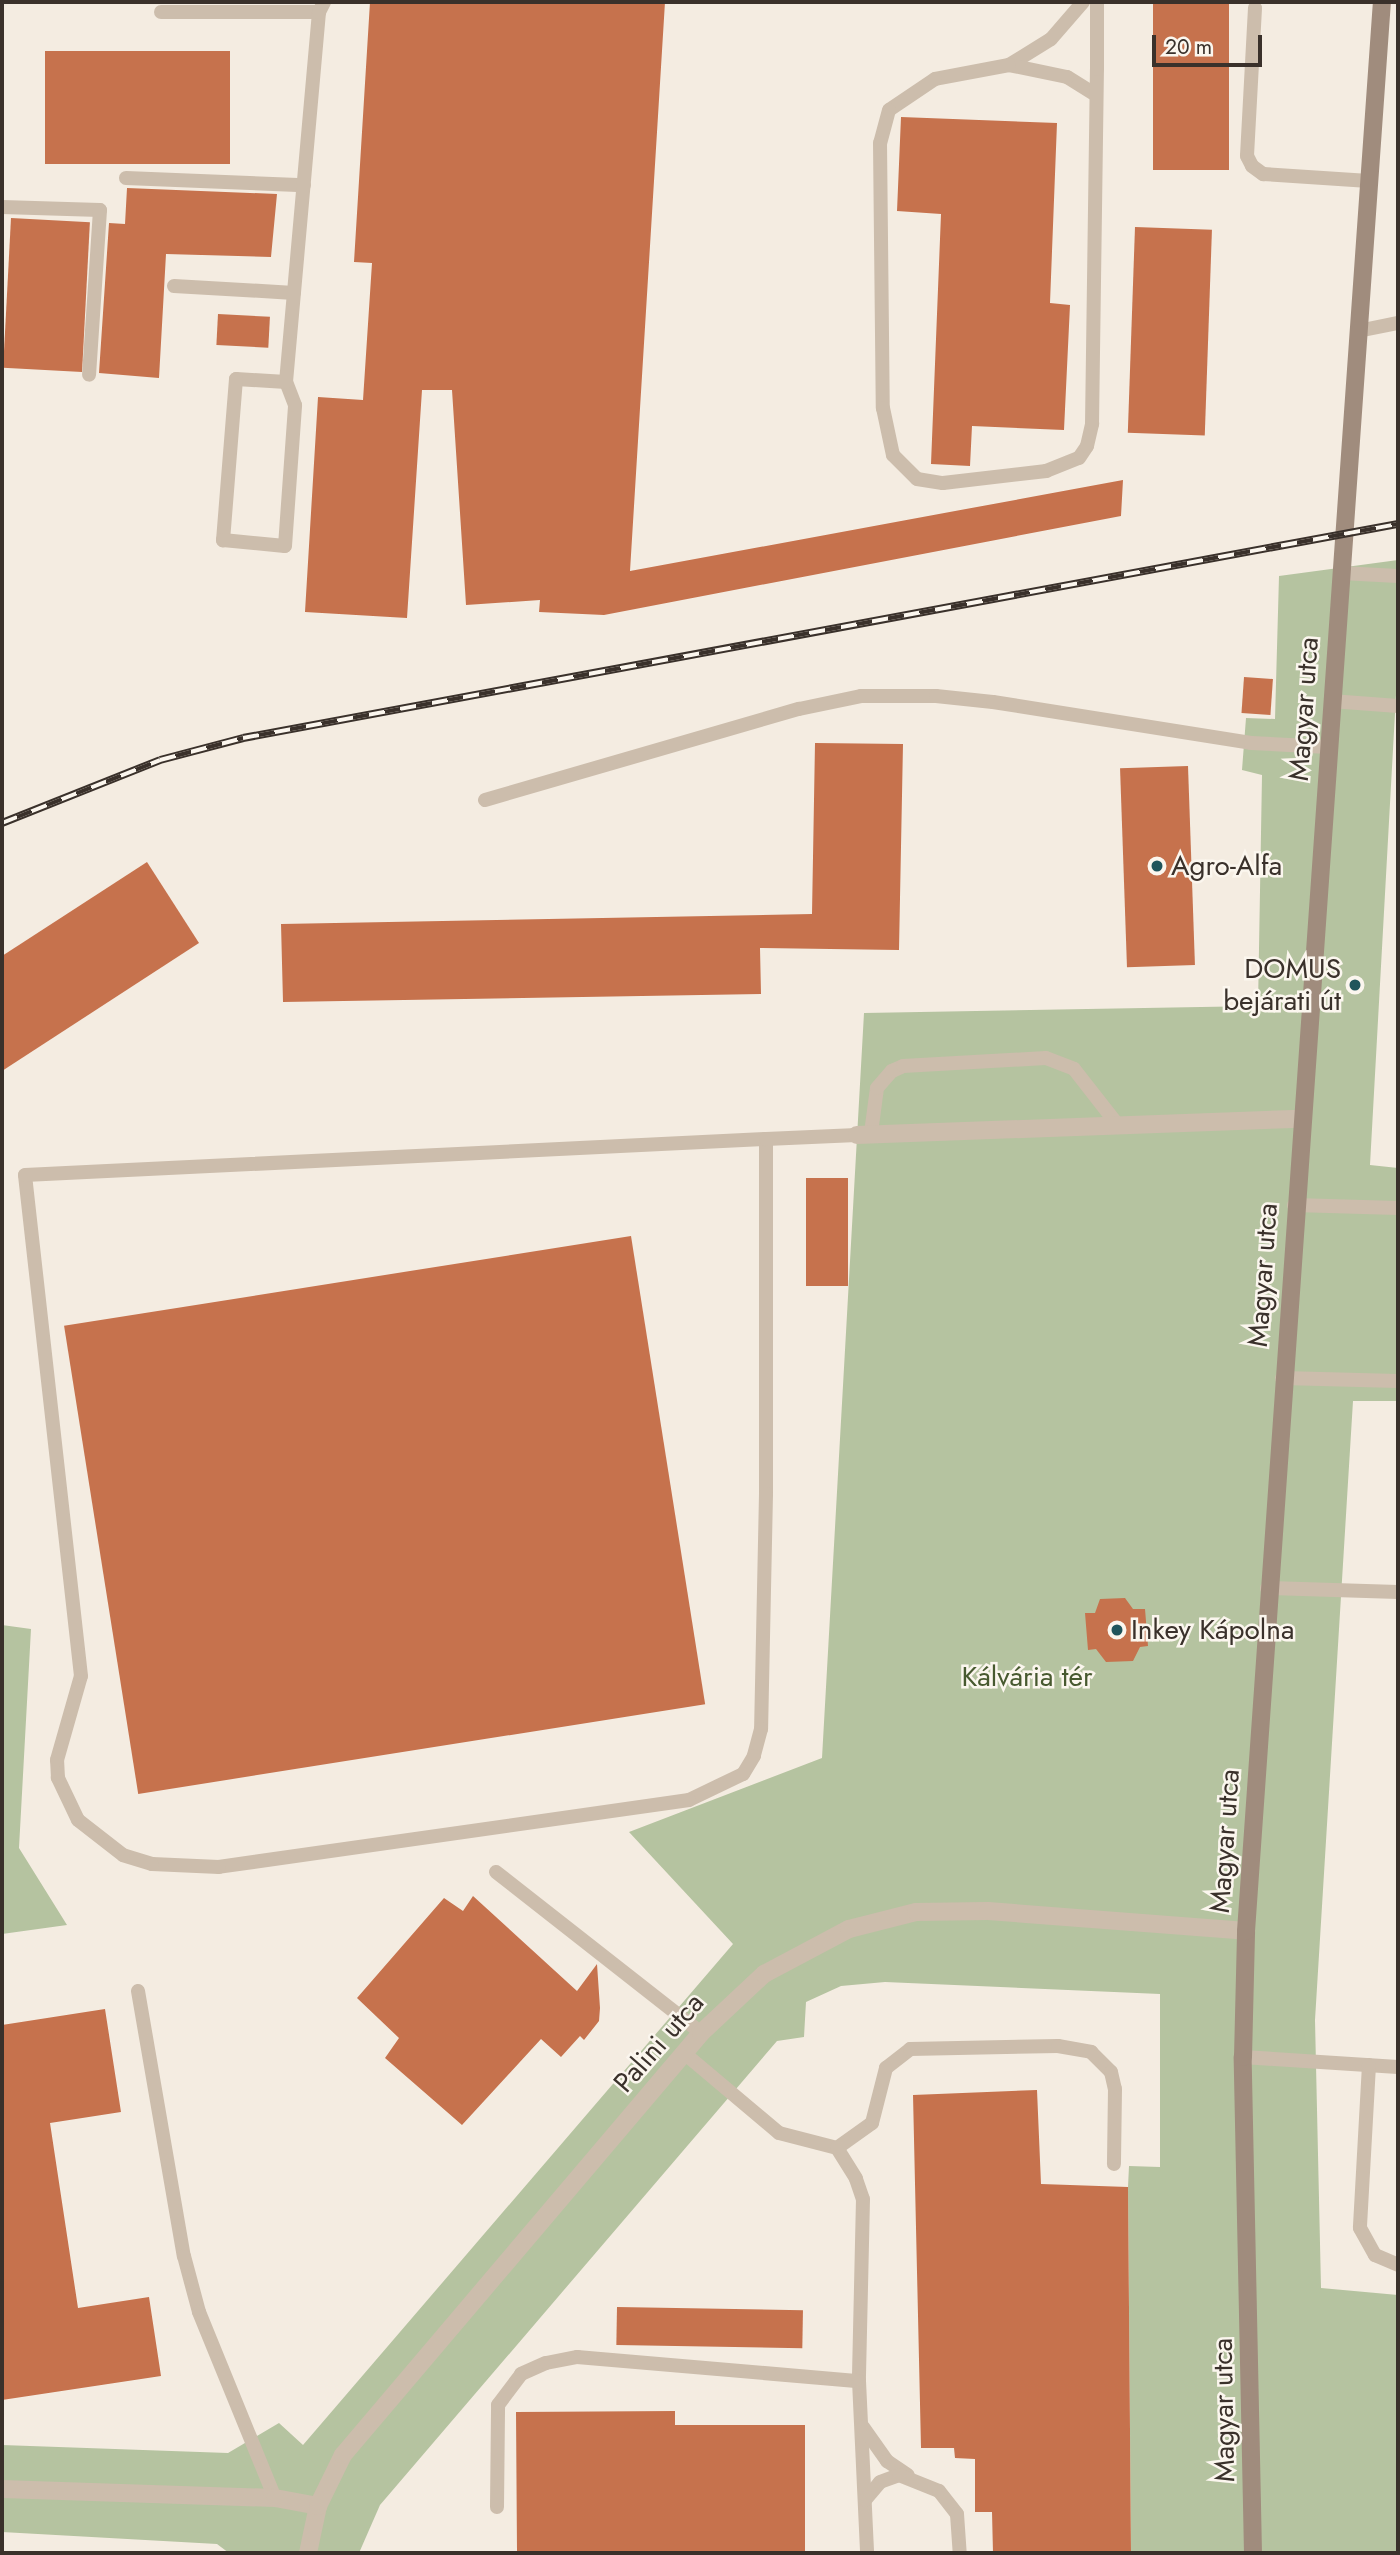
<!DOCTYPE html>
<html>
<head>
<meta charset="utf-8">
<style>
	body { margin:0 }
	#map { position:relative; width:1400px; height:2555px; overflow:hidden; background:#f4ece1; font-family:Jost,sans-serif }
	div>[style] { position:absolute }
	.green>* { inset:0; background:#b5c3a0 }
	.building>* { inset:0; background:#c6724d; transform-origin:0 0 }
	.lane>* { height:14px; margin:-7px; padding:0 7px; transform-origin:7px; border-radius:7px; background:#ccbdac }
	.street>* { height:18px; margin:-9px; padding:0 9px; transform-origin:9px; border-radius:9px; background:#ccbdac }
	.secondary>* { height:18px; margin:-9px; padding:0 9px; transform-origin:9px; border-radius:9px; background:#a08c7d }
	.rail>* { height:8px; margin-top:-4px; transform-origin:0; background:repeating-linear-gradient(90deg,#fbf6ee 0 16px,#3a312b 0 32px); box-sizing:border-box; border-block:2px solid #3a312b }
	.dots>* { width:19px; height:19px; translate:-50% -50%; box-sizing:border-box; border:4px solid #fbf6ee; border-radius:50% }
	span { translate:-50% -50%; white-space:nowrap; text-align:center; line-height:1.15; -webkit-text-stroke:5px #fbf6ee; paint-order:stroke }
	.street-label { font-size:28px; color:#3a312b }
	.poi-label { font-size:28px; color:#3a312b }
	.left { translate:0 -50%; text-align:left }
	.right { translate:-100% -50%; text-align:right }
	.park-label { font-size:28px; color:#47592f }
	.frame { position:absolute; inset:0; border:4px solid #3a312b; pointer-events:none }
	.scale { position:absolute; left:1152px; top:35px; width:110px; height:32px; box-sizing:border-box; border:4px solid #3a312b; border-top:0; padding-left:9px; font-size:21px; line-height:24px; white-space:nowrap; color:#3a312b; -webkit-text-stroke:5px #fbf6ee; paint-order:stroke }
</style>
</head>
<body>
<div id="map">
	<div class="green">
		<i style="clip-path:polygon(1398px 560px,1398px 659px,1370px 1165px,1398px 1168px,1398px 1401px,1353px 1401px,1315px 2020px,1321px 2288px,1398px 2295px,1398px 2553px,1131px 2553px,1128px 2187px,1129px 2166px,1160px 2167px,1160px 1994px,885px 1982px,841px 1986px,806px 2002px,804px 2037px,777px 2041px,380px 2505px,359px 2553px,229px 2553px,217px 2544px,2px 2532px,2px 2445px,228px 2453px,279px 2423px,303px 2445px,733px 1944px,629px 1832px,822px 1758px,864px 1013px,1258px 1006px,1262px 775px,1242px 770px,1246px 718px,1275px 719px,1279px 576px)"></i>
		<i style="clip-path:polygon(2px 1625px,31px 1629px,19px 1848px,67px 1925px,2px 1934px)"></i>
	</div>
	<div class="building">
		<i style="clip-path:polygon(370px 2px,665px 2px,630px 571px,1123px 480px,1121px 516px,604px 615px,539px 612px,540px 600px,466px 605px,452px 390px,422px 390px,407px 618px,305px 612px,318px 397px,363px 400px,372px 263px,354px 262px)"></i>
		<i style="left:1153px;top:2px;width:76px;height:168px"></i>
		<i style="left:45px;top:51px;width:185px;height:113px"></i>
		<i style="clip-path:polygon(901px 117px,1057px 123px,1050px 303px,1070px 305px,1064px 430px,972px 426px,970px 466px,931px 464px,941px 214px,897px 211px)"></i>
		<i style="clip-path:polygon(127px 188px,277px 194px,271px 257px,166px 254px,159px 378px,99px 373px,109px 223px,125px 224px)"></i>
		<i style="left:11px;top:218px;width:79px;height:150px;rotate:3deg"></i>
		<i style="left:1135px;top:227px;width:77px;height:206px;rotate:2deg"></i>
		<i style="left:218px;top:314px;width:52px;height:31px;rotate:3deg"></i>
		<i style="left:1244px;top:677px;width:29px;height:36px;rotate:4deg"></i>
		<i style="clip-path:polygon(815px 743px,903px 744px,899px 950px,760px 948px,761px 994px,283px 1002px,281px 924px,812px 914px)"></i>
		<i style="left:1188px;top:766px;width:199px;height:68px;rotate:88deg"></i>
		<i style="clip-path:polygon(147px 862px,199px 943px,2px 1071px,2px 956px)"></i>
		<i style="left:806px;top:1178px;width:42px;height:108px"></i>
		<i style="left:631px;top:1236px;width:474px;height:574px;rotate:81deg"></i>
		<i style="clip-path:polygon(1125px 1598px,1133px 1609px,1145px 1609px,1148px 1646px,1140px 1647px,1133px 1661px,1106px 1662px,1096px 1649px,1088px 1650px,1085px 1613px,1095px 1613px,1100px 1599px)"></i>
		<i style="clip-path:polygon(473px 1896px,577px 1991px,597px 1964px,600px 2008px,599px 2021px,584px 2040px,580px 2036px,561px 2057px,541px 2039px,462px 2125px,385px 2058px,399px 2038px,357px 1998px,444px 1898px,463px 1911px)"></i>
		<i style="clip-path:polygon(105px 2009px,121px 2112px,50px 2123px,78px 2308px,149px 2297px,161px 2376px,2px 2400px,2px 2025px)"></i>
		<i style="clip-path:polygon(1037px 2090px,1041px 2184px,1128px 2187px,1131px 2553px,993px 2553px,992px 2512px,975px 2512px,975px 2459px,955px 2458px,954px 2448px,921px 2448px,913px 2095px)"></i>
		<i style="left:617px;top:2307px;width:186px;height:38px;rotate:1deg"></i>
		<i style="clip-path:polygon(675px 2411px,675px 2425px,805px 2425px,805px 2553px,517px 2553px,516px 2412px)"></i>
	</div>
	<div class="lane">
		<i style="left:1255px;top:8px;width:148px;rotate:93.1deg"></i>
		<i style="left:1247px;top:156px;width:11px;rotate:63deg"></i>
		<i style="left:1252px;top:166px;width:14px;rotate:36deg"></i>
		<i style="left:1263px;top:174px;width:106px;rotate:3.8deg"></i>
		<i style="left:161px;top:12px;width:158px"></i>
		<i style="left:1009px;top:65px;width:49px;rotate:-31.8deg"></i>
		<i style="left:1051px;top:39px;width:49px;rotate:-49.1deg"></i>
		<i style="left:1096px;top:95px;width:34px;rotate:-148deg"></i>
		<i style="left:1067px;top:77px;width:59px;rotate:-168.3deg"></i>
		<i style="left:1009px;top:65px;width:75px;rotate:169.3deg"></i>
		<i style="left:935px;top:79px;width:55px;rotate:146deg"></i>
		<i style="left:889px;top:110px;width:34px;rotate:105deg"></i>
		<i style="left:880px;top:143px;width:265px;rotate:89.4deg"></i>
		<i style="left:883px;top:408px;width:48px;rotate:78deg"></i>
		<i style="left:893px;top:455px;width:34px;rotate:45deg"></i>
		<i style="left:917px;top:479px;width:26px;rotate:9deg"></i>
		<i style="left:943px;top:483px;width:104px;rotate:-6.6deg"></i>
		<i style="left:1046px;top:471px;width:35px;rotate:-22deg"></i>
		<i style="left:1079px;top:458px;width:14px;rotate:-56deg"></i>
		<i style="left:1087px;top:446px;width:23px;rotate:-77deg"></i>
		<i style="left:1092px;top:424px;width:355px;rotate:-89.2deg"></i>
		<i style="left:1097px;top:69px;width:67px;rotate:-90deg"></i>
		<i style="left:126px;top:178px;width:178px;rotate:2.3deg"></i>
		<i style="left:2px;top:207px;width:98px;rotate:1.8deg"></i>
		<i style="left:100px;top:210px;width:165px;rotate:93.8deg"></i>
		<i style="left:174px;top:286px;width:120px;rotate:3.3deg"></i>
		<i style="left:1358px;top:331px;width:41px;rotate:-11.3deg"></i>
		<i style="left:286px;top:382px;width:50px;rotate:-176.6deg"></i>
		<i style="left:236px;top:379px;width:162px;rotate:94.6deg"></i>
		<i style="left:223px;top:540px;width:62px;rotate:5.5deg"></i>
		<i style="left:285px;top:546px;width:141px;rotate:-85.9deg"></i>
		<i style="left:295px;top:405px;width:25px;rotate:-111deg"></i>
		<i style="left:286px;top:382px;width:371px;rotate:-84.9deg"></i>
		<i style="left:319px;top:12px;width:11px;rotate:-63deg"></i>
		<i style="left:1341px;top:573px;width:57px;rotate:3deg"></i>
		<i style="left:1331px;top:701px;width:67px;rotate:4.3deg"></i>
		<i style="left:485px;top:800px;width:327px;rotate:-16.2deg"></i>
		<i style="left:799px;top:709px;width:63px;rotate:-11.8deg"></i>
		<i style="left:861px;top:696px;width:75px"></i>
		<i style="left:936px;top:696px;width:57px;rotate:6deg"></i>
		<i style="left:993px;top:702px;width:261px;rotate:9deg"></i>
		<i style="left:1251px;top:743px;width:77px;rotate:3deg"></i>
		<i style="left:871px;top:1133px;width:45px;rotate:-82.4deg"></i>
		<i style="left:877px;top:1088px;width:23px;rotate:-49deg"></i>
		<i style="left:892px;top:1071px;width:12px;rotate:-24deg"></i>
		<i style="left:903px;top:1066px;width:143px;rotate:-3.2deg"></i>
		<i style="left:1046px;top:1058px;width:30px;rotate:21deg"></i>
		<i style="left:1074px;top:1069px;width:70px;rotate:52deg"></i>
		<i style="left:766px;top:1139px;width:355px;rotate:90deg"></i>
		<i style="left:766px;top:1494px;width:235px;rotate:91.2deg"></i>
		<i style="left:761px;top:1729px;width:28px;rotate:105deg"></i>
		<i style="left:754px;top:1756px;width:21px;rotate:121deg"></i>
		<i style="left:743px;top:1774px;width:60px;rotate:154.3deg"></i>
		<i style="left:689px;top:1800px;width:475px;rotate:171.9deg"></i>
		<i style="left:219px;top:1867px;width:67px;rotate:-177.4deg"></i>
		<i style="left:152px;top:1864px;width:30px;rotate:-163deg"></i>
		<i style="left:123px;top:1855px;width:57px;rotate:-142.1deg"></i>
		<i style="left:78px;top:1820px;width:47px;rotate:-115.5deg"></i>
		<i style="left:58px;top:1778px;width:18px;rotate:-93deg"></i>
		<i style="left:57px;top:1760px;width:87px;rotate:-74.1deg"></i>
		<i style="left:81px;top:1676px;width:504px;rotate:-96.38deg"></i>
		<i style="left:25px;top:1175px;width:742px;rotate:-2.78deg"></i>
		<i style="left:766px;top:1139px;width:91px;rotate:-2.5deg"></i>
		<i style="left:1294px;top:1205px;width:104px;rotate:1.7deg"></i>
		<i style="left:1282px;top:1378px;width:116px;rotate:1.5deg"></i>
		<i style="left:1267px;top:1588px;width:131px;rotate:1.7deg"></i>
		<i style="left:496px;top:1872px;width:261px;rotate:38.1deg"></i>
		<i style="left:138px;top:1991px;width:269px;rotate:80.2deg"></i>
		<i style="left:184px;top:2256px;width:58px;rotate:75deg"></i>
		<i style="left:199px;top:2312px;width:201px;rotate:67.8deg"></i>
		<i style="left:684px;top:2053px;width:124px;rotate:40.1deg"></i>
		<i style="left:779px;top:2133px;width:60px;rotate:14.5deg"></i>
		<i style="left:837px;top:2148px;width:36px;rotate:58deg"></i>
		<i style="left:856px;top:2179px;width:21px;rotate:71deg"></i>
		<i style="left:863px;top:2199px;width:182px;rotate:91.3deg"></i>
		<i style="left:859px;top:2381px;width:172px;rotate:87.3deg"></i>
		<i style="left:1243px;top:2057px;width:155px;rotate:3.7deg"></i>
		<i style="left:1369px;top:2065px;width:163px;rotate:93.2deg"></i>
		<i style="left:1360px;top:2228px;width:31px;rotate:61deg"></i>
		<i style="left:1375px;top:2255px;width:25px;rotate:23deg"></i>
		<i style="left:837px;top:2148px;width:43px;rotate:-35.5deg"></i>
		<i style="left:872px;top:2123px;width:57px;rotate:-75.7deg"></i>
		<i style="left:886px;top:2068px;width:31px;rotate:-38deg"></i>
		<i style="left:910px;top:2049px;width:148px;rotate:-1.2deg"></i>
		<i style="left:1058px;top:2046px;width:34px;rotate:10deg"></i>
		<i style="left:1091px;top:2052px;width:28px;rotate:45deg"></i>
		<i style="left:1111px;top:2072px;width:17px;rotate:77deg"></i>
		<i style="left:1115px;top:2089px;width:75px;rotate:90.8deg"></i>
		<i style="left:863px;top:2427px;width:42px;rotate:54.8deg"></i>
		<i style="left:887px;top:2461px;width:25px;rotate:34deg"></i>
		<i style="left:865px;top:2500px;width:23px;rotate:-50deg"></i>
		<i style="left:880px;top:2482px;width:20px;rotate:-20deg"></i>
		<i style="left:899px;top:2475px;width:43px;rotate:21.8deg"></i>
		<i style="left:939px;top:2491px;width:29px;rotate:52deg"></i>
		<i style="left:957px;top:2514px;width:39px;rotate:86deg"></i>
		<i style="left:497px;top:2507px;width:102px;rotate:-89.4deg"></i>
		<i style="left:498px;top:2405px;width:39px;rotate:-53deg"></i>
		<i style="left:521px;top:2374px;width:27px;rotate:-24deg"></i>
		<i style="left:546px;top:2363px;width:32px;rotate:-11deg"></i>
		<i style="left:577px;top:2357px;width:283px;rotate:4.9deg"></i>
	</div>
	<div class="street">
		<i style="left:857px;top:1135px;width:444px;rotate:-2.1deg"></i>
		<i style="left:2px;top:2489px;width:273px;rotate:1.9deg"></i>
		<i style="left:275px;top:2498px;width:44px;rotate:10.5deg"></i>
		<i style="left:308px;top:2553px;width:48px;rotate:-78deg"></i>
		<i style="left:318px;top:2506px;width:57px;rotate:-63.9deg"></i>
		<i style="left:343px;top:2455px;width:553px;rotate:-49.69deg"></i>
		<i style="left:701px;top:2033px;width:86px;rotate:-43.1deg"></i>
		<i style="left:764px;top:1974px;width:96px;rotate:-27.9deg"></i>
		<i style="left:849px;top:1929px;width:69px;rotate:-14.2deg"></i>
		<i style="left:916px;top:1912px;width:72px;rotate:-0.8deg"></i>
		<i style="left:988px;top:1911px;width:259px;rotate:4.4deg"></i>
	</div>
	<div class="secondary">
		<i style="left:1253px;top:2553px;width:496px;rotate:-91.2deg"></i>
		<i style="left:1243px;top:2057px;width:126px;rotate:-88.6deg"></i>
		<i style="left:1246px;top:1931px;width:1934px;rotate:-85.97deg"></i>
	</div>
	<div class="rail">
		<i style="left:2px;top:823px;width:170px;rotate:-21.7deg"></i>
		<i style="left:160px;top:760px;width:86px;rotate:-14.8deg"></i>
		<i style="left:243px;top:738px;width:1175px;rotate:-10.5deg"></i>
	</div>
	<div class="dots">
		<i style="left:1157px;top:866px;background:#20555c"></i>
		<i style="left:1355px;top:985px;background:#20555c"></i>
		<i style="left:1117px;top:1630px;background:#20555c"></i>
	</div>
	<div class="street-label">
		<span style="left:1304px;top:709px;rotate:-86deg">Magyar utca</span>
		<span style="left:1263px;top:1275px;rotate:-86deg">Magyar utca</span>
		<span style="left:1225px;top:1841px;rotate:-86deg">Magyar utca</span>
		<span style="left:659px;top:2043px;rotate:-49deg">Palini utca</span>
		<span style="left:1224px;top:2410px;rotate:-91deg">Magyar utca</span>
	</div>
	<div class="poi-label">
		<span class="left" style="left:1171px;top:866px">Agro-Alfa</span>
		<span class="right" style="left:1341px;top:985px">DOMUS<br>bejárati út</span>
		<span class="left" style="left:1131px;top:1630px">Inkey Kápolna</span>
	</div>
	<div class="park-label">
		<span style="left:1027px;top:1677px">Kálvária tér</span>
	</div>
	<div class="frame"></div>
	<div class="scale">20 m</div>
</div>
</body>
</html>
